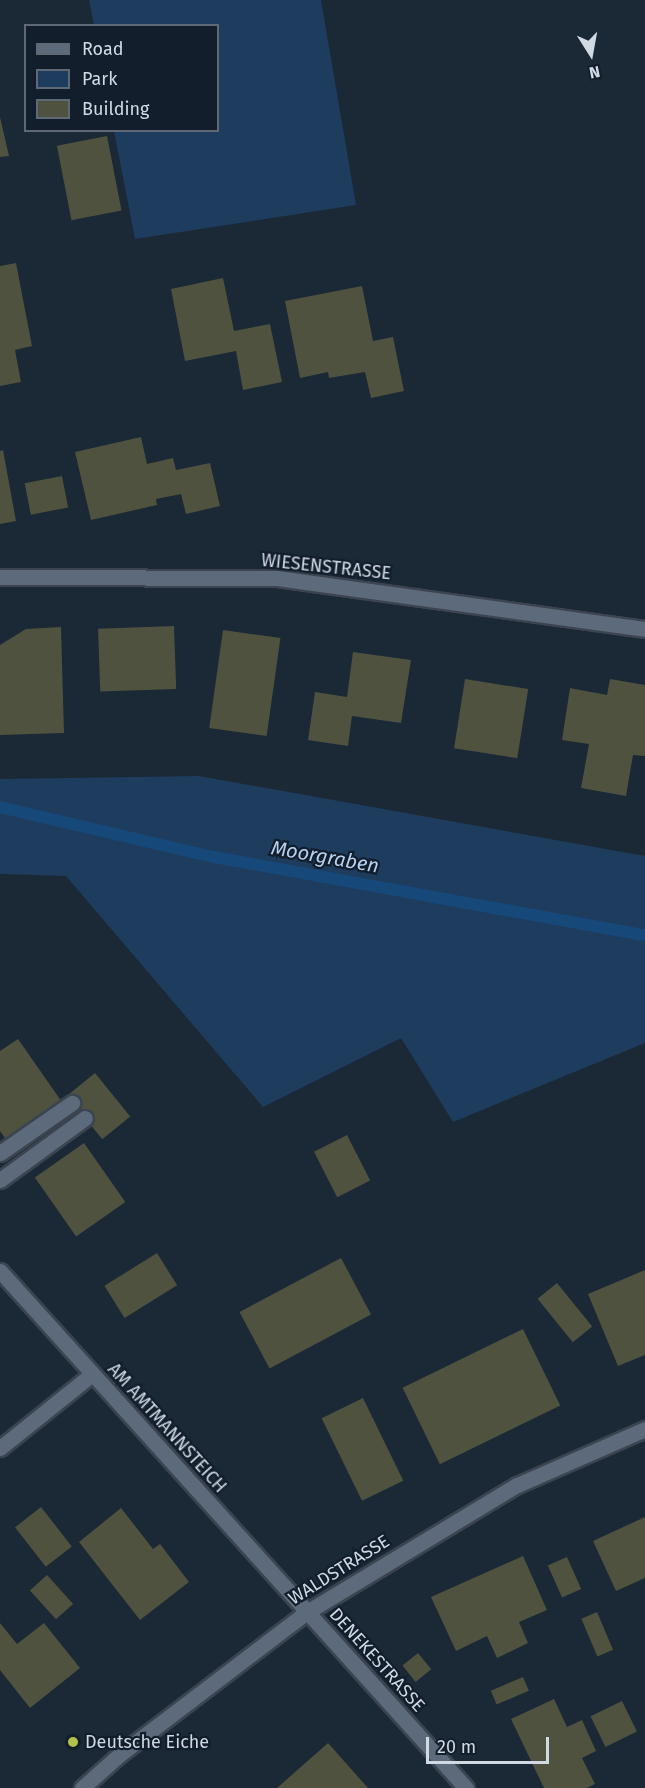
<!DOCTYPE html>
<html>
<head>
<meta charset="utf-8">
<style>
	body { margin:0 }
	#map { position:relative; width:645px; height:1788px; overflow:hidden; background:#1b2836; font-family:"Fira Sans",sans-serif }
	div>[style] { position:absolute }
	.green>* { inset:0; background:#1e3c5d }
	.stream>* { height:12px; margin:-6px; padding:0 6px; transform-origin:6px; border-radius:6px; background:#17487a }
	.building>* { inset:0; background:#4f523e; transform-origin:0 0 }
	.roads { filter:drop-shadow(2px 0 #3b4450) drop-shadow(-2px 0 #3b4450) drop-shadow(0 2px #3b4450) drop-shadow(0 -2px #3b4450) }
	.lane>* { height:15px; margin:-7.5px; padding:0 7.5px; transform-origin:7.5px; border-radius:7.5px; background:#5c6a7b }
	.street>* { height:15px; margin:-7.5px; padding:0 7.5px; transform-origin:7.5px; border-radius:7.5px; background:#5c6a7b }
	.secondary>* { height:15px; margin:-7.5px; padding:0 7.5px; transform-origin:7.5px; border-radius:7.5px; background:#5c6a7b }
	.dots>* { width:16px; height:16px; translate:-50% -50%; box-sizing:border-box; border:3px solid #121e2c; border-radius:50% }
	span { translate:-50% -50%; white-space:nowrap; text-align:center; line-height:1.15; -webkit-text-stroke:4.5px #121e2c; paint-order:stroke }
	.street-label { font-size:18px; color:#d1d9e3 }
	.poi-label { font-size:18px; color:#d1d9e3 }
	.left { translate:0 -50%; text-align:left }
	.water-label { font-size:20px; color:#b6d1f0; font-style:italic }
	.legend { position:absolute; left:24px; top:24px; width:195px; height:108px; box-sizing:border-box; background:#121e2c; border:2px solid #5e6975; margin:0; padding:8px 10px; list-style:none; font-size:18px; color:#d1d9e3 }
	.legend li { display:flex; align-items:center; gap:12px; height:30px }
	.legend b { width:30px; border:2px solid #5e6975 }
	.north { position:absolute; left:561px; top:24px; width:60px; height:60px; -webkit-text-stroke:4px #121e2c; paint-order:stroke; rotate:169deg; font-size:16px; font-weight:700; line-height:24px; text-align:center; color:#d1d9e3 }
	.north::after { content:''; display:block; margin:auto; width:21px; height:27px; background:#d1d9e3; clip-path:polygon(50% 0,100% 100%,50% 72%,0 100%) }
	.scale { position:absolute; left:426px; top:1737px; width:123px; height:27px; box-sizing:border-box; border:3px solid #d1d9e3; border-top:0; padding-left:8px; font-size:18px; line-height:21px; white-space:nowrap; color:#d1d9e3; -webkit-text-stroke:4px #121e2c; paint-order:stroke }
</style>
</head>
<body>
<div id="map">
	<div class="green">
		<i style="clip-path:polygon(89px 0,321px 0,356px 205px,135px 239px,114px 131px,218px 130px,218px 26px,94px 25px)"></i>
		<i style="clip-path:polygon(199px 776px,645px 856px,645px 1043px,453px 1122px,401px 1038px,263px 1107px,66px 876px,0 874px,0 779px)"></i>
	</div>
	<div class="stream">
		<i style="left:0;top:807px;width:220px;rotate:13.2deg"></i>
		<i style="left:214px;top:857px;width:438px;rotate:10.3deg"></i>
	</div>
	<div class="building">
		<i style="clip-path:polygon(0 117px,9px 156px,0 157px)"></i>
		<i style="left:107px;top:136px;width:76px;height:51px;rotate:79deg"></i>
		<i style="clip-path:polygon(16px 263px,32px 346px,15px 350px,21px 382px,0 386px,0 266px)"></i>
		<i style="clip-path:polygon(223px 278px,234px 331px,270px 324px,282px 382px,243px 390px,236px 351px,185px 361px,171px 289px)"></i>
		<i style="clip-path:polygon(362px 286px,373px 341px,393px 337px,404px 391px,371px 398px,365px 372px,329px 378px,328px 372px,300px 378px,285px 301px)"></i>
		<i style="clip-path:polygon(141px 437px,147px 464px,173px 458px,176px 470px,210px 463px,220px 506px,186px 514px,181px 494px,156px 499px,157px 505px,91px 520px,75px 452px)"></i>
		<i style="clip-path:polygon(3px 450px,16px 521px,0 524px,0 451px)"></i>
		<i style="left:62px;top:476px;width:32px;height:38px;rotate:79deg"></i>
		<i style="left:174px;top:626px;width:63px;height:76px;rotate:88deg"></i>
		<i style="clip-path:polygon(61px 627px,64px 733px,0 735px,0 645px,26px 629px)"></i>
		<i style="left:223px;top:630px;width:58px;height:99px;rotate:8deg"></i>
		<i style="clip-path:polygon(353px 652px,411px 660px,401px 723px,352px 716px,348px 746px,308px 740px,315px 692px,347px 697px)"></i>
		<i style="left:465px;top:679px;width:64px;height:70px;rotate:9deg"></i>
		<i style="clip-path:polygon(610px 679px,645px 685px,645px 756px,633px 755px,626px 796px,581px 788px,589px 744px,562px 740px,570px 688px,607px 695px)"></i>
		<i style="clip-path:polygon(18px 1039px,62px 1102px,7px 1141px,0 1131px,0 1051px)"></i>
		<i style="left:95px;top:1073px;width:56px;height:36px;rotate:51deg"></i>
		<i style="left:347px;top:1135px;width:51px;height:37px;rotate:63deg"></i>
		<i style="left:84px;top:1143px;width:72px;height:60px;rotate:55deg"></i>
		<i style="left:157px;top:1253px;width:38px;height:62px;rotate:58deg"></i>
		<i style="left:341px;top:1258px;width:64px;height:115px;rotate:62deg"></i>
		<i style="clip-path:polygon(645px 1270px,645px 1355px,618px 1366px,588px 1294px)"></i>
		<i style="left:557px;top:1283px;width:56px;height:25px;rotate:51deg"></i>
		<i style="left:523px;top:1329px;width:85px;height:134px;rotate:64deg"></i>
		<i style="left:363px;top:1398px;width:92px;height:46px;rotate:64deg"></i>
		<i style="left:41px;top:1507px;width:50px;height:33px;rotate:52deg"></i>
		<i style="clip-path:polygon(121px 1508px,153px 1549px,160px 1544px,189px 1582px,140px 1620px,79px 1542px)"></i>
		<i style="clip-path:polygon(645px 1517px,645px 1578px,616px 1591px,593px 1541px)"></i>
		<i style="clip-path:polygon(523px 1556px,547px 1610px,519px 1622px,528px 1643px,497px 1658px,487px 1636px,456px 1651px,431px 1597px)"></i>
		<i style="left:567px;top:1557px;width:35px;height:21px;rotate:66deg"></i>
		<i style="left:47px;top:1575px;width:39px;height:23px;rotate:48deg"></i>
		<i style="left:597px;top:1612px;width:41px;height:17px;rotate:67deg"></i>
		<i style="clip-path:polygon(0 1623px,17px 1644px,44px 1623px,80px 1668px,30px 1708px,0 1670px)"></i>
		<i style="left:418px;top:1653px;width:21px;height:20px;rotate:51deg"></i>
		<i style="left:523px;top:1677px;width:15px;height:35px;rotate:67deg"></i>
		<i style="clip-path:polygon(554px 1699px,567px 1727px,582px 1720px,596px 1751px,582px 1758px,595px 1784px,587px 1788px,544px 1788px,511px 1719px)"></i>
		<i style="left:622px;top:1701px;width:34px;height:35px;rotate:64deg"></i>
		<i style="clip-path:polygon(328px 1743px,368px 1788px,277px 1788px)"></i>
	</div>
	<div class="roads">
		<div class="lane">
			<i style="left:0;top:1153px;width:88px;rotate:-34.8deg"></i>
			<i style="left:0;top:1180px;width:105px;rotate:-36.1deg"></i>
			<i style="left:0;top:1448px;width:118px;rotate:-38.8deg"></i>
		</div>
		<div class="street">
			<i style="left:0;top:577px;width:277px;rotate:0.2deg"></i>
			<i style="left:277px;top:578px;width:372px;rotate:7.9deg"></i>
			<i style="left:0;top:1271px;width:696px;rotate:47.97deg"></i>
		</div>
		<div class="secondary">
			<i style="left:82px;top:1788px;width:50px;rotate:-41.7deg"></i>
			<i style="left:119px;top:1755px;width:236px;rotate:-37.3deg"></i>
			<i style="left:307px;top:1612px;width:245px;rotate:-31.2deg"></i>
			<i style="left:517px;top:1485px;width:140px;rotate:-23.6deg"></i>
		</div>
	</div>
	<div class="dots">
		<i style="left:73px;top:1742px;background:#b3c24b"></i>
	</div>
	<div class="street-label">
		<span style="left:326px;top:567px;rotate:6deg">WIESENSTRASSE</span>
		<span style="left:167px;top:1428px;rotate:48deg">AM AMTMANNSTEICH</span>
		<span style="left:339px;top:1570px;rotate:-32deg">WALDSTRASSE</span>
		<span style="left:377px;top:1660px;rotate:48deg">DENEKESTRASSE</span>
	</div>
	<div class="poi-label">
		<span class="left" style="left:85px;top:1742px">Deutsche Eiche</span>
	</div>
	<div class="water-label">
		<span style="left:325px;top:857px;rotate:10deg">Moorgraben</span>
	</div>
	<ul class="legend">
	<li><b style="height:8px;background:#5c6a7b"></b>Road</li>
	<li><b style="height:16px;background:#1e3c5d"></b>Park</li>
	<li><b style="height:16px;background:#4f523e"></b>Building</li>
	</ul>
	<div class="north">N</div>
	<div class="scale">20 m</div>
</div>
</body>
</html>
